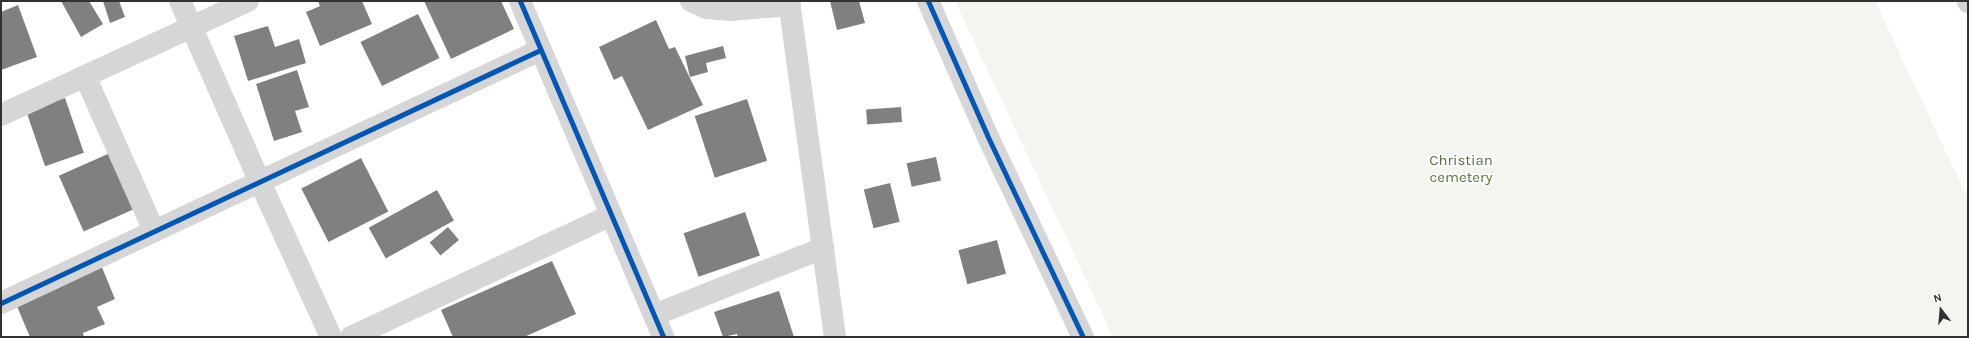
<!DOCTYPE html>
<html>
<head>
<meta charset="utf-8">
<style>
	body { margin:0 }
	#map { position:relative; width:1969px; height:338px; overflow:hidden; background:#fff; font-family:Karla,sans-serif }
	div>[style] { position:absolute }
	.green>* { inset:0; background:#f3f6ee }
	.building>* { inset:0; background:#808080; transform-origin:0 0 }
	.street>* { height:22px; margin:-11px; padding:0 11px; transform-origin:11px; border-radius:11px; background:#d6d6d6 }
	.cycleway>* { height:5px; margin:-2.5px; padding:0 2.5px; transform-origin:2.5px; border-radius:2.5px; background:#0057b8 }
	span { translate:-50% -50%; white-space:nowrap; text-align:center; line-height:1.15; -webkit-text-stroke:4px #fff; paint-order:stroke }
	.park-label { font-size:15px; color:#58713c }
	.frame { position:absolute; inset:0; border:2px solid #323232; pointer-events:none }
	.north { position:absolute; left:1921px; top:290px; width:40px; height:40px; -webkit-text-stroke:3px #fff; paint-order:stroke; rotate:344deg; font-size:11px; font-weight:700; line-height:16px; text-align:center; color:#323232 }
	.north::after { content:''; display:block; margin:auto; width:14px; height:18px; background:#323232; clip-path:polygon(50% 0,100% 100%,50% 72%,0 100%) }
</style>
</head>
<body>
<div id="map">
	<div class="green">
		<i style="clip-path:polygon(955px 1px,1875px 1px,1968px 199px,1968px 337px,1113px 337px)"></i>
	</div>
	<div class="building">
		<i style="clip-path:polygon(61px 1px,89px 1px,103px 24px,81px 37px)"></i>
		<i style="clip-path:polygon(103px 1px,119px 1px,125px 17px,110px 23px)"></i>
		<i style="clip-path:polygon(318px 1px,362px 1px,372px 24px,320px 46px,306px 12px,320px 6px)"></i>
		<i style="clip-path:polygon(424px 1px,501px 1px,514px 29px,451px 59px)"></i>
		<i style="clip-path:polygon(830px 1px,859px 1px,865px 23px,837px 30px)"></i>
		<i style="clip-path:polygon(18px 5px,37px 57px,1px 70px,1px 12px)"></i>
		<i style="left:418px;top:14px;width:49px;height:64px;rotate:64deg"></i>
		<i style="clip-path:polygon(656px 20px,669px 49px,675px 47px,703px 105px,648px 130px,622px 76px,614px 80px,599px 47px)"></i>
		<i style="clip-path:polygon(268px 26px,275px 47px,299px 39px,306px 63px,248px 81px,234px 36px)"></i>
		<i style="clip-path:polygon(723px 46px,726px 58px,706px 63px,708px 72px,690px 77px,685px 56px)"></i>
		<i style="clip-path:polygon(297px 70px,309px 107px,295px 111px,302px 132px,274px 141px,256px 84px)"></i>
		<i style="left:65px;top:98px;width:58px;height:41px;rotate:71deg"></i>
		<i style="left:747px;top:99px;width:65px;height:55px;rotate:72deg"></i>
		<i style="left:901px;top:107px;width:15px;height:35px;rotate:86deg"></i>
		<i style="left:110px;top:153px;width:61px;height:56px;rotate:66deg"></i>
		<i style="left:936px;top:157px;width:24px;height:30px;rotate:78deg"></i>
		<i style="left:361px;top:158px;width:60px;height:67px;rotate:63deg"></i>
		<i style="left:890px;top:183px;width:40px;height:27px;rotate:76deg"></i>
		<i style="left:437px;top:190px;width:35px;height:78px;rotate:61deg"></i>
		<i style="left:745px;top:212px;width:46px;height:65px;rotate:71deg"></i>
		<i style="left:448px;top:227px;width:17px;height:24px;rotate:50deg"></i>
		<i style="left:997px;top:240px;width:35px;height:40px;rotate:75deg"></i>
		<i style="clip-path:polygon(552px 261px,576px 314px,524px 337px,453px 337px,441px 310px)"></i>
		<i style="clip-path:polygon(101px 265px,115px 299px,97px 307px,105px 324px,83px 333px,84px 337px,30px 337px,16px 304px)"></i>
		<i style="clip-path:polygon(779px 291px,794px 337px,738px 337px,737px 334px,723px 337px,714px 312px)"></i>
	</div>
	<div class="street">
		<i style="left:180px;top:1px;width:198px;rotate:66.2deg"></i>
		<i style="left:260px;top:182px;width:170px;rotate:65.4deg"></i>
		<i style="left:520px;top:1px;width:365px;rotate:66.9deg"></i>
		<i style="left:691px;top:1px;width:17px;rotate:24deg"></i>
		<i style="left:707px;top:8px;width:24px;rotate:5deg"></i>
		<i style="left:731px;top:10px;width:59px;rotate:-4.8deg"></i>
		<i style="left:789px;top:1px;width:339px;rotate:82.2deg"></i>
		<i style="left:928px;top:1px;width:146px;rotate:66.2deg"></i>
		<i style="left:987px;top:135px;width:224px;rotate:64.6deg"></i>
		<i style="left:1968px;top:1px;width:1px;rotate:90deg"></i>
		<i style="left:85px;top:76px;width:170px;rotate:66deg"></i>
		<i style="left:1px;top:115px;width:272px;rotate:-24.8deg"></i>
		<i style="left:1px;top:303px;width:595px;rotate:-25.14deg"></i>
		<i style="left:654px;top:315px;width:182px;rotate:-21.6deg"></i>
		<i style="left:351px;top:337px;width:287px;rotate:-25.1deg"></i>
	</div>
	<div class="cycleway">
		<i style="left:520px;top:1px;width:365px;rotate:66.9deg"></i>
		<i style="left:928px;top:1px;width:146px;rotate:66.2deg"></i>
		<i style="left:987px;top:135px;width:224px;rotate:64.6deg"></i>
		<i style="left:1px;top:303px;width:595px;rotate:-25.14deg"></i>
	</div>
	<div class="park-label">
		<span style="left:1461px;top:169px">Christian<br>cemetery</span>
	</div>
	<div class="frame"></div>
	<div class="north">N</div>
</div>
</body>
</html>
